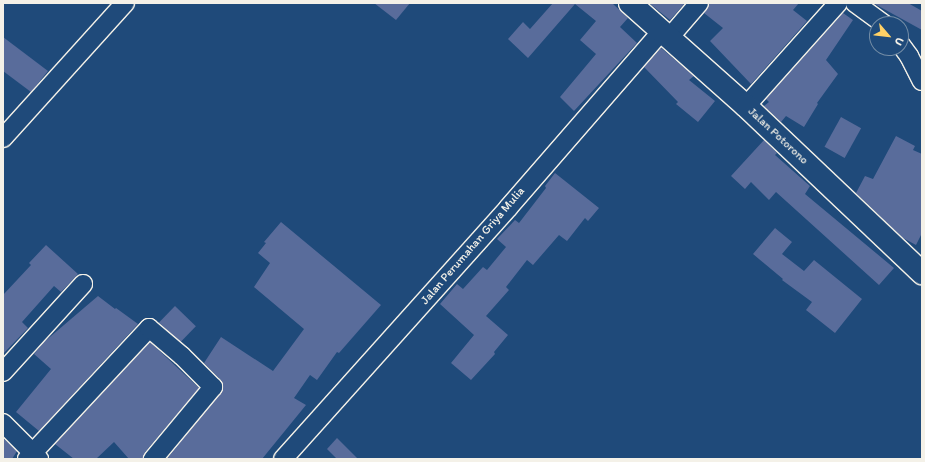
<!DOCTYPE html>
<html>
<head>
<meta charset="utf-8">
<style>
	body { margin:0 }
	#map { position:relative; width:925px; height:462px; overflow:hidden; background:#1f4a7a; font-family:Itim,sans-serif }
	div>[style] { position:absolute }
	.building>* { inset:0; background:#596c9b; transform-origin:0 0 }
	.roads { filter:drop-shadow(1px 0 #f4f1e8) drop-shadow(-1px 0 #f4f1e8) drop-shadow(0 1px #f4f1e8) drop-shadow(0 -1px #f4f1e8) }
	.minor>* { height:18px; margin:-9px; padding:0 9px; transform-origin:9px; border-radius:9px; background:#1f4a7a }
	.tertiary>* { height:22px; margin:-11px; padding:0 11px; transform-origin:11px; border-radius:11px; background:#1f4a7a }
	span { translate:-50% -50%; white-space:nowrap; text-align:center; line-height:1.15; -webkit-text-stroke:3px #1f4a7a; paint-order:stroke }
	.street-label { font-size:12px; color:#f4f1e8 }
	.frame { position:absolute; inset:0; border:4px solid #f4f1e8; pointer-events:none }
	.north { position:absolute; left:869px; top:16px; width:40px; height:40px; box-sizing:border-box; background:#1f4a7a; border:1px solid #748da6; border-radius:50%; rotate:118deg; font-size:11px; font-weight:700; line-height:16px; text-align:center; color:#f4f1e8 }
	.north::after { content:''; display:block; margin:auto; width:14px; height:18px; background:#ffd166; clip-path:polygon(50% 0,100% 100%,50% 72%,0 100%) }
</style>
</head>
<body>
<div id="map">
	<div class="building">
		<i style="clip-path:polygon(374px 3px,410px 3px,396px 20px)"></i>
		<i style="clip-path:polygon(553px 3px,612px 3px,628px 18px,620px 27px,637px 43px,574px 111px,560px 97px,596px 54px,580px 40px,596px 21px,575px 4px,528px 58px,508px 39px,523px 22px,530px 29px)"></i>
		<i style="clip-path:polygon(649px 3px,685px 3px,670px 20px)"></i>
		<i style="clip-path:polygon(709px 3px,799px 3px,793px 10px,807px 21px,751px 84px,710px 41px,723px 28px,704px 13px)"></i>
		<i style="clip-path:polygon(873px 3px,908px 3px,922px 11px,922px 30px)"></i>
		<i style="clip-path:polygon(843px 13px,853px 20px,826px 60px,838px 74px,817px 103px,818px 104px,804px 127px,786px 116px,781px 122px,764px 106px,769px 102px,766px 99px)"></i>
		<i style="clip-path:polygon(3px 37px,48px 71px,31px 92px,3px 71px)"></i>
		<i style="clip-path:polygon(661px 48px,694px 76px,689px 80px,715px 101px,698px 122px,676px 104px,678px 102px,644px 67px)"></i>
		<i style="left:841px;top:117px;width:23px;height:34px;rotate:29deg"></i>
		<i style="clip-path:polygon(896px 136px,915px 146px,913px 150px,922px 154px,922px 233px,916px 245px,903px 238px,856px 193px,865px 176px,873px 179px)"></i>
		<i style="clip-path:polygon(764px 140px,777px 153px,775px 155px,810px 186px,805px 194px,894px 268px,879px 285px,776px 192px,769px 200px,751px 182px,745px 189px,731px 176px)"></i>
		<i style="clip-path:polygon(555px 173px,599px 208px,588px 221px,585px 218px,567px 241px,559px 235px,533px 265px,527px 260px,506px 287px,509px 290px,486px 316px,508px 335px,494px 352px,495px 354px,471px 380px,451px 363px,474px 335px,440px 304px,457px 284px,463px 289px,483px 267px,487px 270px,506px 247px,497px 239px,515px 220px,519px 223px,546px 188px,545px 186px)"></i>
		<i style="clip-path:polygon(281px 222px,381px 305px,339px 353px,337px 352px,317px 380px,310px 375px,294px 398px,306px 405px,262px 459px,167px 459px,223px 389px,221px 380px,204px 363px,221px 337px,273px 371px,304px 329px,254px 287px,270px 263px,258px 253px,266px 243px,264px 242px)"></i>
		<i style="clip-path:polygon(775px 228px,792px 242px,782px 254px,804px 271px,814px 260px,862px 299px,835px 333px,806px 310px,812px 302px,782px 280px,783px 279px,753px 254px)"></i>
		<i style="clip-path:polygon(46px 245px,78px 274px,61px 292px,54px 286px,22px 322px,28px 328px,3px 354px,3px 295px,31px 265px,29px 263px)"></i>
		<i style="clip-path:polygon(98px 296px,115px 309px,116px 308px,138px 324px,39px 431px,16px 412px,51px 369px,34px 354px,44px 342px)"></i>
		<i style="left:175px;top:306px;width:29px;height:23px;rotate:44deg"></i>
		<i style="clip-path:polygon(150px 342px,199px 388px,145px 452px,143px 459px,129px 459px,114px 442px,96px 459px,74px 459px,55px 444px)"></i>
		<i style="clip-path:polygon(3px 438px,17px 451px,12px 459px,3px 459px)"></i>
		<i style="clip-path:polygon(337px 438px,358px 459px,337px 459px,327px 449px)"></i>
	</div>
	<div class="roads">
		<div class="minor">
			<i style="left:855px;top:3px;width:36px;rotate:36deg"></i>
			<i style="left:669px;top:38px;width:46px;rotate:-49.4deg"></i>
			<i style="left:901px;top:45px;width:14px;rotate:54deg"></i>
			<i style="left:909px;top:56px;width:28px;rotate:63deg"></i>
			<i style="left:746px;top:106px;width:138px;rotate:-48.2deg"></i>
			<i style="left:3px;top:138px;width:182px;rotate:-47.9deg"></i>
			<i style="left:3px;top:372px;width:119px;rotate:-47.7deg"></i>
			<i style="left:3px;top:423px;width:51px;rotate:45deg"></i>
			<i style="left:27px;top:459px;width:179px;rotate:-47deg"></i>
			<i style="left:149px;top:328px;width:43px;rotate:40.3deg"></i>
			<i style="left:182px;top:356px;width:44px;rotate:45deg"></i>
			<i style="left:213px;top:387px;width:94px;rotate:129.8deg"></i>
			<i style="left:283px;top:459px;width:337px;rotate:-48.1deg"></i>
			<i style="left:508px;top:208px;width:235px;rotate:-49deg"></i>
		</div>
		<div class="tertiary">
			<i style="left:630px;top:3px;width:155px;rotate:41.6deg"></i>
			<i style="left:746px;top:106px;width:243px;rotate:43.5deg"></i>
		</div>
	</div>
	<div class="street-label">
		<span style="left:778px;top:136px;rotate:43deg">Jalan Potorono</span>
		<span style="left:473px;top:246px;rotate:-49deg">Jalan Perumahan Griya Mulia</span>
	</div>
	<div class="frame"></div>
	<div class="north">U</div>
</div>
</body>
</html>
